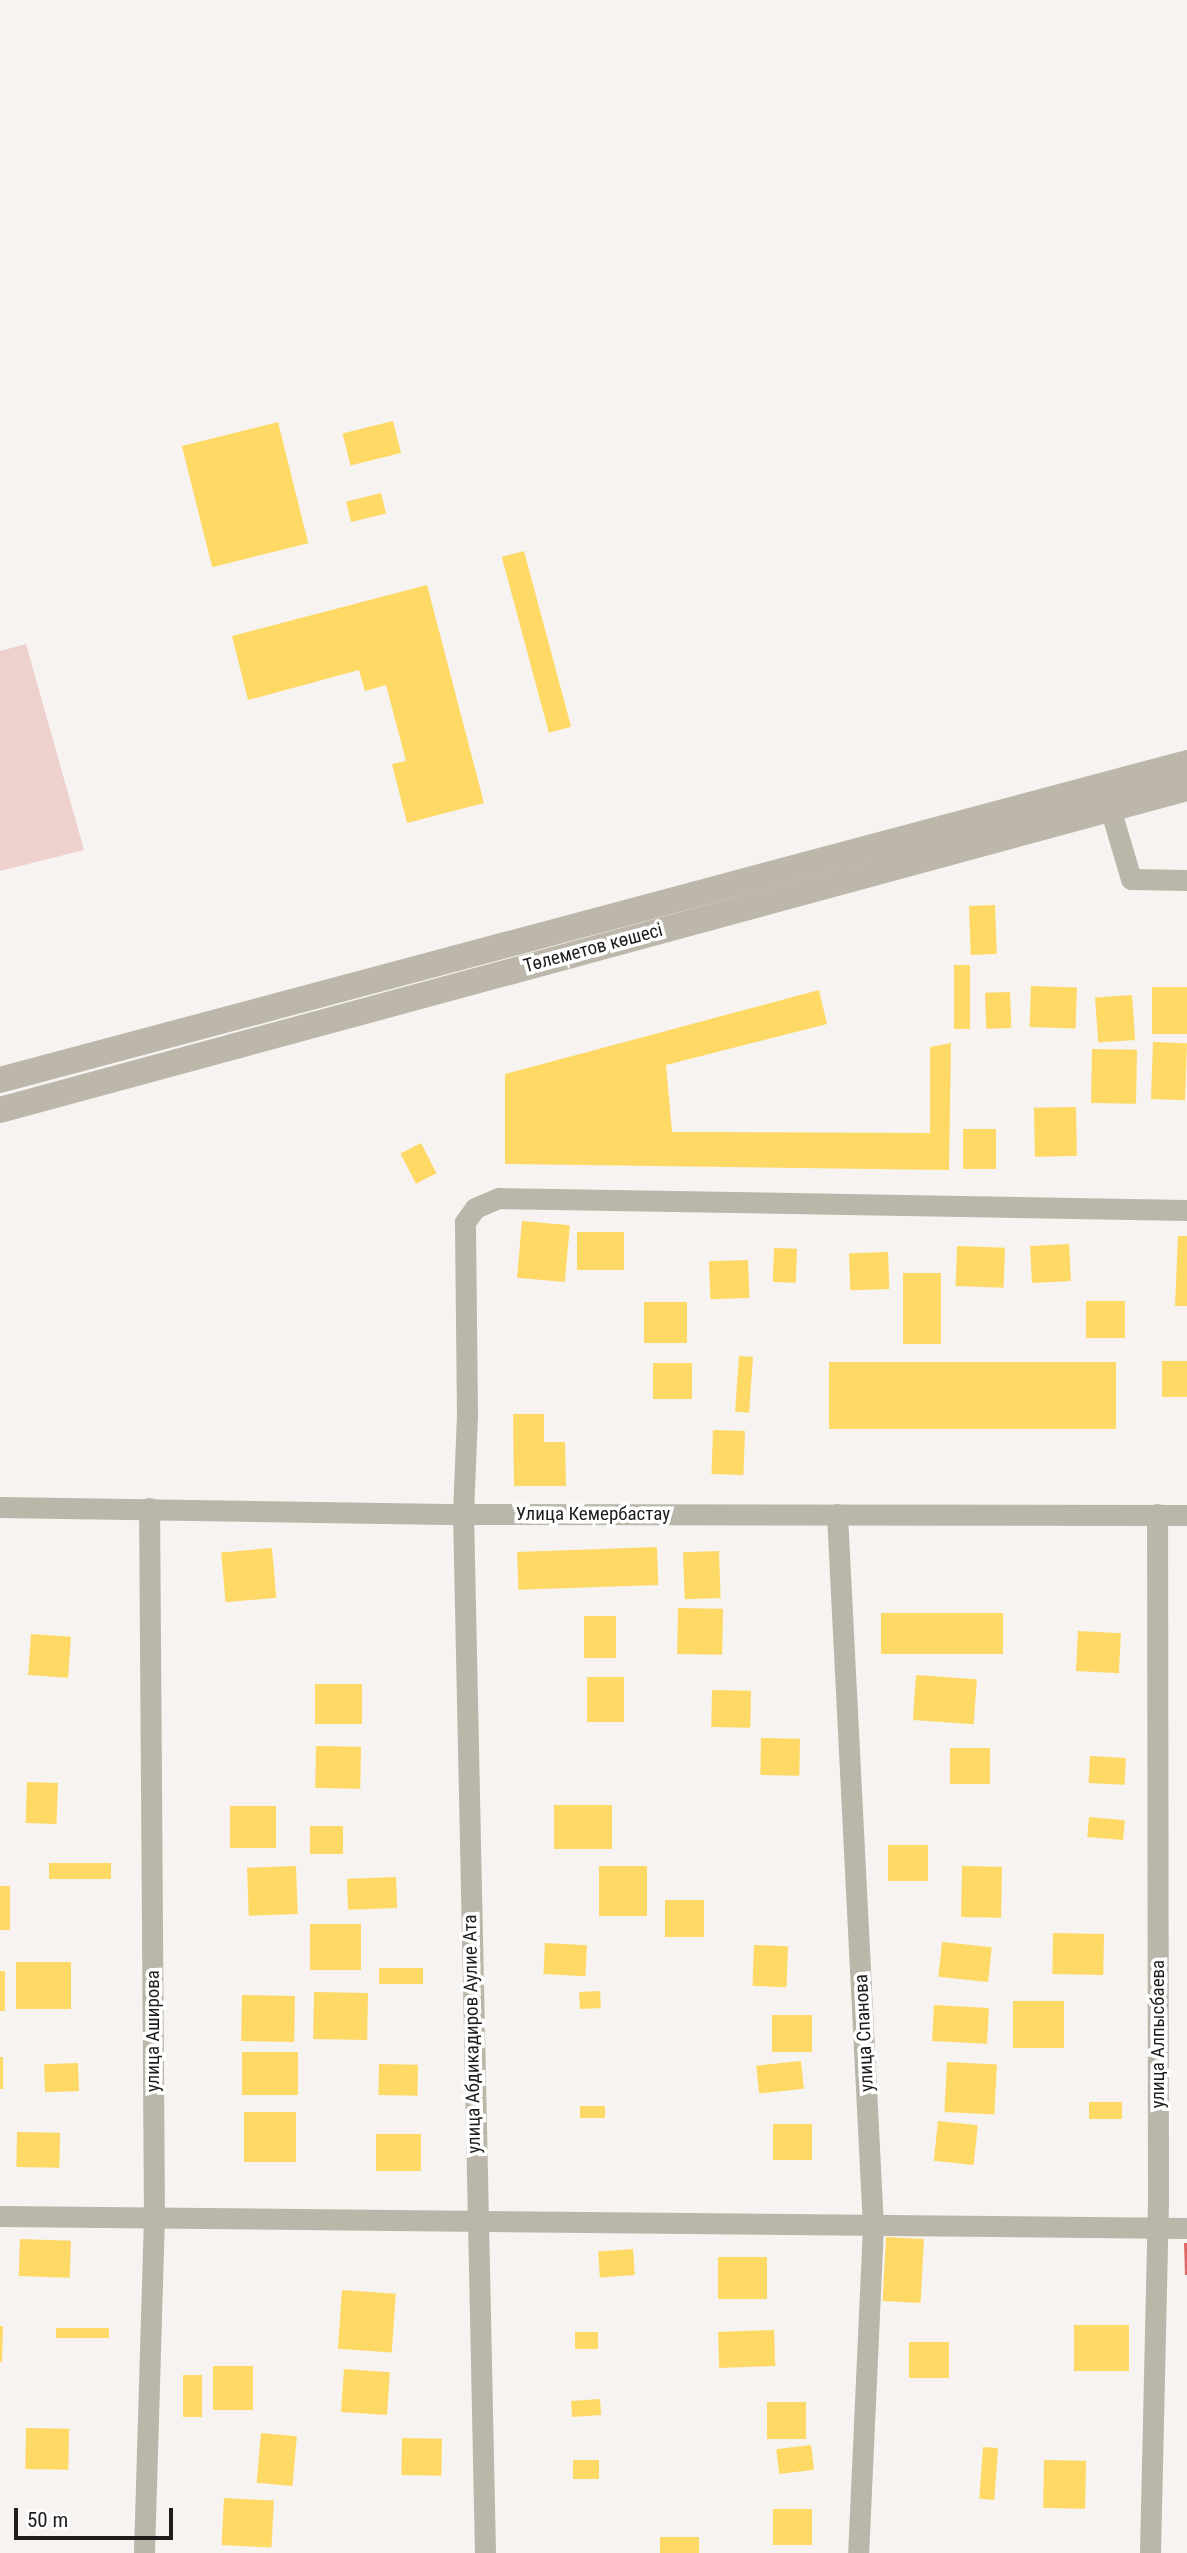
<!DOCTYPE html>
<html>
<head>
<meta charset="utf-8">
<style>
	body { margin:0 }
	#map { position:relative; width:1187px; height:2553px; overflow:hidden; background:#f6f3f0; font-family:"Roboto Condensed",sans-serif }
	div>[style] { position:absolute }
	.green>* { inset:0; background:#eed0cd }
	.homes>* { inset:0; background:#ffd966; transform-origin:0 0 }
	.shops>* { inset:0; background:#e06666 }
	.minor>* { height:21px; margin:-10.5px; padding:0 10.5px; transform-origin:10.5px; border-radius:10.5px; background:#bab6a9 }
	.major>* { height:26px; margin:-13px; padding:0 13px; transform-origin:13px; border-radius:13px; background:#bcb7aa }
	span { translate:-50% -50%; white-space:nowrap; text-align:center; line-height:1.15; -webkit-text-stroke:7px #fff; paint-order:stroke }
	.street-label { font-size:19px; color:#1f1d1b }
	.scale { position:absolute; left:14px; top:2508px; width:159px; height:32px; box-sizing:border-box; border:4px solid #1f1d1b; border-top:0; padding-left:9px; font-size:21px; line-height:24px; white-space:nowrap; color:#1f1d1b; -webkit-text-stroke:5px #fff; paint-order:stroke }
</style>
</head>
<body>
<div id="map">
	<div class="green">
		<i style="clip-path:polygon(26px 644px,84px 850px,0 871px,0 651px)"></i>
	</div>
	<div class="homes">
		<i style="left:393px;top:421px;width:33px;height:52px;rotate:76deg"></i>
		<i style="left:278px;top:422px;width:125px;height:99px;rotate:76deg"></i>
		<i style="left:381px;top:493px;width:21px;height:36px;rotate:76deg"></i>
		<i style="left:524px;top:551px;width:182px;height:23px;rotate:75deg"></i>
		<i style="clip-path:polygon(427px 585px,484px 803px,407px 823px,392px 764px,406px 761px,386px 685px,365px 691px,359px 670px,248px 700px,232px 636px)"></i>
		<i style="left:995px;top:905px;width:49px;height:26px;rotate:88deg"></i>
		<i style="left:954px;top:965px;width:16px;height:64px"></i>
		<i style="left:1031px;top:986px;width:46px;height:41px;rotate:2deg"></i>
		<i style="left:1152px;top:987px;width:35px;height:47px"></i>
		<i style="clip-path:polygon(819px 990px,827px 1024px,666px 1065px,672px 1132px,930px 1133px,930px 1047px,951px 1043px,949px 1170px,505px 1164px,505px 1074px)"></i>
		<i style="left:1010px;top:992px;width:36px;height:25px;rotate:88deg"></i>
		<i style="left:1132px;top:995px;width:45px;height:37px;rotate:86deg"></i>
		<i style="left:1153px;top:1042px;width:34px;height:57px;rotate:2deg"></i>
		<i style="left:1092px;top:1049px;width:45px;height:54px;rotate:1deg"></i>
		<i style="left:1076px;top:1107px;width:49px;height:42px;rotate:89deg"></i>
		<i style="left:963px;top:1129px;width:33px;height:40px"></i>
		<i style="left:421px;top:1143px;width:34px;height:23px;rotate:63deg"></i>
		<i style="left:522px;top:1221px;width:48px;height:57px;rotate:5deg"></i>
		<i style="left:577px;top:1232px;width:47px;height:38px"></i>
		<i style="clip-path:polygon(1178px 1236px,1187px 1236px,1187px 1306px,1175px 1306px)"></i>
		<i style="left:1069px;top:1244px;width:37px;height:39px;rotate:87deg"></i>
		<i style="left:957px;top:1246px;width:48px;height:40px;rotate:2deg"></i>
		<i style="left:774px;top:1248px;width:23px;height:34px;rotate:2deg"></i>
		<i style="left:888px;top:1252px;width:37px;height:39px;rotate:88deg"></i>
		<i style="left:748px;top:1260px;width:38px;height:39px;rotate:88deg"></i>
		<i style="left:903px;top:1273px;width:38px;height:71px"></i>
		<i style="left:1086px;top:1301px;width:39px;height:37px"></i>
		<i style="left:644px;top:1302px;width:43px;height:41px"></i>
		<i style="left:739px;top:1356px;width:14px;height:56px;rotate:4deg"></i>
		<i style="left:1162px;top:1361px;width:25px;height:36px"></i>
		<i style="left:829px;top:1362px;width:287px;height:67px"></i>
		<i style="left:653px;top:1363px;width:39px;height:36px"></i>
		<i style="clip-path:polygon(513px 1414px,544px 1414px,544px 1442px,565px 1442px,566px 1486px,514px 1486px)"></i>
		<i style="left:713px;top:1430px;width:32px;height:44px;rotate:2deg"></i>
		<i style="left:657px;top:1547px;width:38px;height:140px;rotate:88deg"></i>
		<i style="left:272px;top:1548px;width:50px;height:51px;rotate:85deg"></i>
		<i style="left:719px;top:1551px;width:47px;height:36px;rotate:88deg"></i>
		<i style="left:678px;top:1608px;width:45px;height:46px;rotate:1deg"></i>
		<i style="left:1003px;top:1613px;width:41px;height:122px;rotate:90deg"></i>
		<i style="left:584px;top:1616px;width:32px;height:42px"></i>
		<i style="left:1078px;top:1631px;width:43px;height:40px;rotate:3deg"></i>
		<i style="left:31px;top:1634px;width:40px;height:41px;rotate:4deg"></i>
		<i style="left:916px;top:1675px;width:61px;height:45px;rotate:4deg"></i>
		<i style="left:587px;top:1677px;width:37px;height:45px"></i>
		<i style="left:362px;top:1684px;width:40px;height:47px;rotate:90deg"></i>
		<i style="left:712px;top:1690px;width:39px;height:37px;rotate:1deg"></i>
		<i style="left:761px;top:1738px;width:39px;height:37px;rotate:1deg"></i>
		<i style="left:316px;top:1746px;width:45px;height:42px;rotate:1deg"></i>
		<i style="left:950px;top:1748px;width:40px;height:36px"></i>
		<i style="left:1090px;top:1756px;width:36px;height:27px;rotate:3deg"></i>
		<i style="left:27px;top:1782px;width:31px;height:41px;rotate:2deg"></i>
		<i style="left:554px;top:1805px;width:58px;height:44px"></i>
		<i style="left:230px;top:1806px;width:46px;height:42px"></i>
		<i style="left:1089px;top:1817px;width:36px;height:20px;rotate:5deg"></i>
		<i style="left:343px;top:1826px;width:28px;height:33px;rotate:90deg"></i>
		<i style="left:888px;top:1845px;width:40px;height:36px"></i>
		<i style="left:111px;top:1863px;width:16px;height:62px;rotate:90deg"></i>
		<i style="left:296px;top:1866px;width:48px;height:49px;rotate:88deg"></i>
		<i style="left:599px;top:1866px;width:48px;height:50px"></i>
		<i style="left:962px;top:1866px;width:40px;height:51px;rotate:1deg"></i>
		<i style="left:396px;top:1877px;width:31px;height:49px;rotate:88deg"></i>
		<i style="left:0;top:1886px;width:10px;height:44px"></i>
		<i style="left:665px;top:1900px;width:39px;height:37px"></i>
		<i style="left:310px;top:1924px;width:51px;height:46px"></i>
		<i style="left:1053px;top:1933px;width:51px;height:41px;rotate:1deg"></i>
		<i style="left:942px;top:1942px;width:50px;height:35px;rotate:6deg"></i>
		<i style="left:545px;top:1943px;width:42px;height:31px;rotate:3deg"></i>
		<i style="left:754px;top:1945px;width:34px;height:41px;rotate:2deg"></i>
		<i style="left:16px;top:1962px;width:55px;height:47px"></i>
		<i style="left:379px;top:1968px;width:44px;height:16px"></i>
		<i style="left:0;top:1971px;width:5px;height:40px"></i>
		<i style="left:600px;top:1991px;width:17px;height:21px;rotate:87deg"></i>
		<i style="left:314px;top:1992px;width:54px;height:47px;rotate:1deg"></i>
		<i style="left:242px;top:1995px;width:53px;height:46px;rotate:1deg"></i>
		<i style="left:1013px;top:2001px;width:51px;height:47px"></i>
		<i style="left:934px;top:2005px;width:55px;height:36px;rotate:3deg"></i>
		<i style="left:772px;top:2015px;width:40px;height:37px"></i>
		<i style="left:242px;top:2052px;width:56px;height:43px"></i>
		<i style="left:0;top:2057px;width:3px;height:32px"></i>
		<i style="left:801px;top:2061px;width:28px;height:45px;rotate:84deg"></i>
		<i style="left:947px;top:2062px;width:50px;height:50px;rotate:3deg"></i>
		<i style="left:78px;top:2063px;width:28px;height:34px;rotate:88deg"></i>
		<i style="left:379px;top:2064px;width:39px;height:31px;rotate:1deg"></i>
		<i style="left:1089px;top:2102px;width:33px;height:17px"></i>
		<i style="left:580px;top:2106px;width:25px;height:12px"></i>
		<i style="left:244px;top:2112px;width:52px;height:50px"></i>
		<i style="left:938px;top:2121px;width:40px;height:40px;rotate:6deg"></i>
		<i style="left:773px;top:2124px;width:39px;height:36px"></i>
		<i style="left:17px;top:2132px;width:43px;height:35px;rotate:1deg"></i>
		<i style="left:376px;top:2134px;width:45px;height:37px"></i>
		<i style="left:886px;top:2237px;width:38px;height:64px;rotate:3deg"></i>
		<i style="left:20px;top:2239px;width:51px;height:37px;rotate:2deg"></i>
		<i style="left:633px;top:2249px;width:26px;height:35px;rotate:86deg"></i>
		<i style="left:718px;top:2257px;width:49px;height:42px"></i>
		<i style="left:342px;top:2290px;width:54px;height:59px;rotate:4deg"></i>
		<i style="left:1129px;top:2325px;width:46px;height:55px;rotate:90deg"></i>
		<i style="clip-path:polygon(0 2326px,3px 2326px,2px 2362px,0 2362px)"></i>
		<i style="left:109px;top:2328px;width:10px;height:53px;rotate:90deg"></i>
		<i style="left:774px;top:2330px;width:36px;height:56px;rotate:88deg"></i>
		<i style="left:575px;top:2332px;width:23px;height:17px"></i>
		<i style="left:909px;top:2342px;width:40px;height:36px"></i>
		<i style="left:213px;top:2366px;width:40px;height:44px"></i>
		<i style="left:344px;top:2369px;width:46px;height:43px;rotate:4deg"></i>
		<i style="left:183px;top:2375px;width:19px;height:42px"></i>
		<i style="left:600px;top:2399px;width:16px;height:29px;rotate:86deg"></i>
		<i style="left:767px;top:2402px;width:39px;height:37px"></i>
		<i style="left:26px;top:2428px;width:43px;height:41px;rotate:1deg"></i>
		<i style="left:261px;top:2433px;width:36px;height:50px;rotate:5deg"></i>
		<i style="left:402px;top:2438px;width:40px;height:37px;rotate:1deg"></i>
		<i style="left:811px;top:2445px;width:25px;height:35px;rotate:83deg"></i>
		<i style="left:983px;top:2447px;width:15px;height:52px;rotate:4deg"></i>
		<i style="left:599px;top:2460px;width:19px;height:26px;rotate:90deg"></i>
		<i style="left:1044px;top:2460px;width:42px;height:48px;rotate:1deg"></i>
		<i style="left:224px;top:2498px;width:50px;height:47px;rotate:3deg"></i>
		<i style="left:773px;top:2509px;width:39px;height:36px"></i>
		<i style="left:660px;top:2537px;width:39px;height:16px"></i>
	</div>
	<div class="shops">
		<i style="clip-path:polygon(1184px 2243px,1187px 2243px,1187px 2275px,1185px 2275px)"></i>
	</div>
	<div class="minor">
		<i style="left:1110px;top:808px;width:74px;rotate:73.5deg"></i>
		<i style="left:1131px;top:879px;width:56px;rotate:1deg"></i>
		<i style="left:0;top:1507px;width:463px;rotate:0.9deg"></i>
		<i style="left:463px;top:1514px;width:724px;rotate:0.08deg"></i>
		<i style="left:837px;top:1514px;width:713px;rotate:87.11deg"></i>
		<i style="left:873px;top:2226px;width:327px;rotate:92.6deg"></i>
		<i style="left:0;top:2216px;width:1187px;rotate:0.58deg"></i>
		<i style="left:144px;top:2553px;width:337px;rotate:-88.3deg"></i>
		<i style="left:154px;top:2216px;width:708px;rotate:-90.4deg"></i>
		<i style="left:485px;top:2553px;width:1039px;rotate:-91.21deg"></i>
		<i style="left:463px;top:1514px;width:98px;rotate:-87.7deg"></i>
		<i style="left:467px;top:1416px;width:194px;rotate:-90.6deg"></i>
		<i style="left:465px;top:1222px;width:17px;rotate:-54deg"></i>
		<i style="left:475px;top:1208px;width:26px;rotate:-23deg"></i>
		<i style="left:499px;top:1198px;width:688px;rotate:1deg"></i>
		<i style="left:1150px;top:2553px;width:354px;rotate:-88.7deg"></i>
		<i style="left:1158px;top:2199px;width:685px;rotate:-90.08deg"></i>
	</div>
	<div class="major">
		<i style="left:0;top:1080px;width:1229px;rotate:-14.95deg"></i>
		<i style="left:0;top:1110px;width:1230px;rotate:-15.18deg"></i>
	</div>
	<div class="street-label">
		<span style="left:593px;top:948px;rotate:-15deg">Төлеметов көшесі</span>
		<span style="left:593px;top:1514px">Улица Кемербастау</span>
		<span style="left:153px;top:2031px;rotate:-90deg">улица Аширова</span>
		<span style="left:864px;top:2033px;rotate:-93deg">улица Спанова</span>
		<span style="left:472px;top:2034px;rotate:-91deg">улица Абдикадиров Аулие Ата</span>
		<span style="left:1158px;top:2034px;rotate:-90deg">улица Алпысбаева</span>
	</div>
	<div class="scale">50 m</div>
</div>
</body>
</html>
